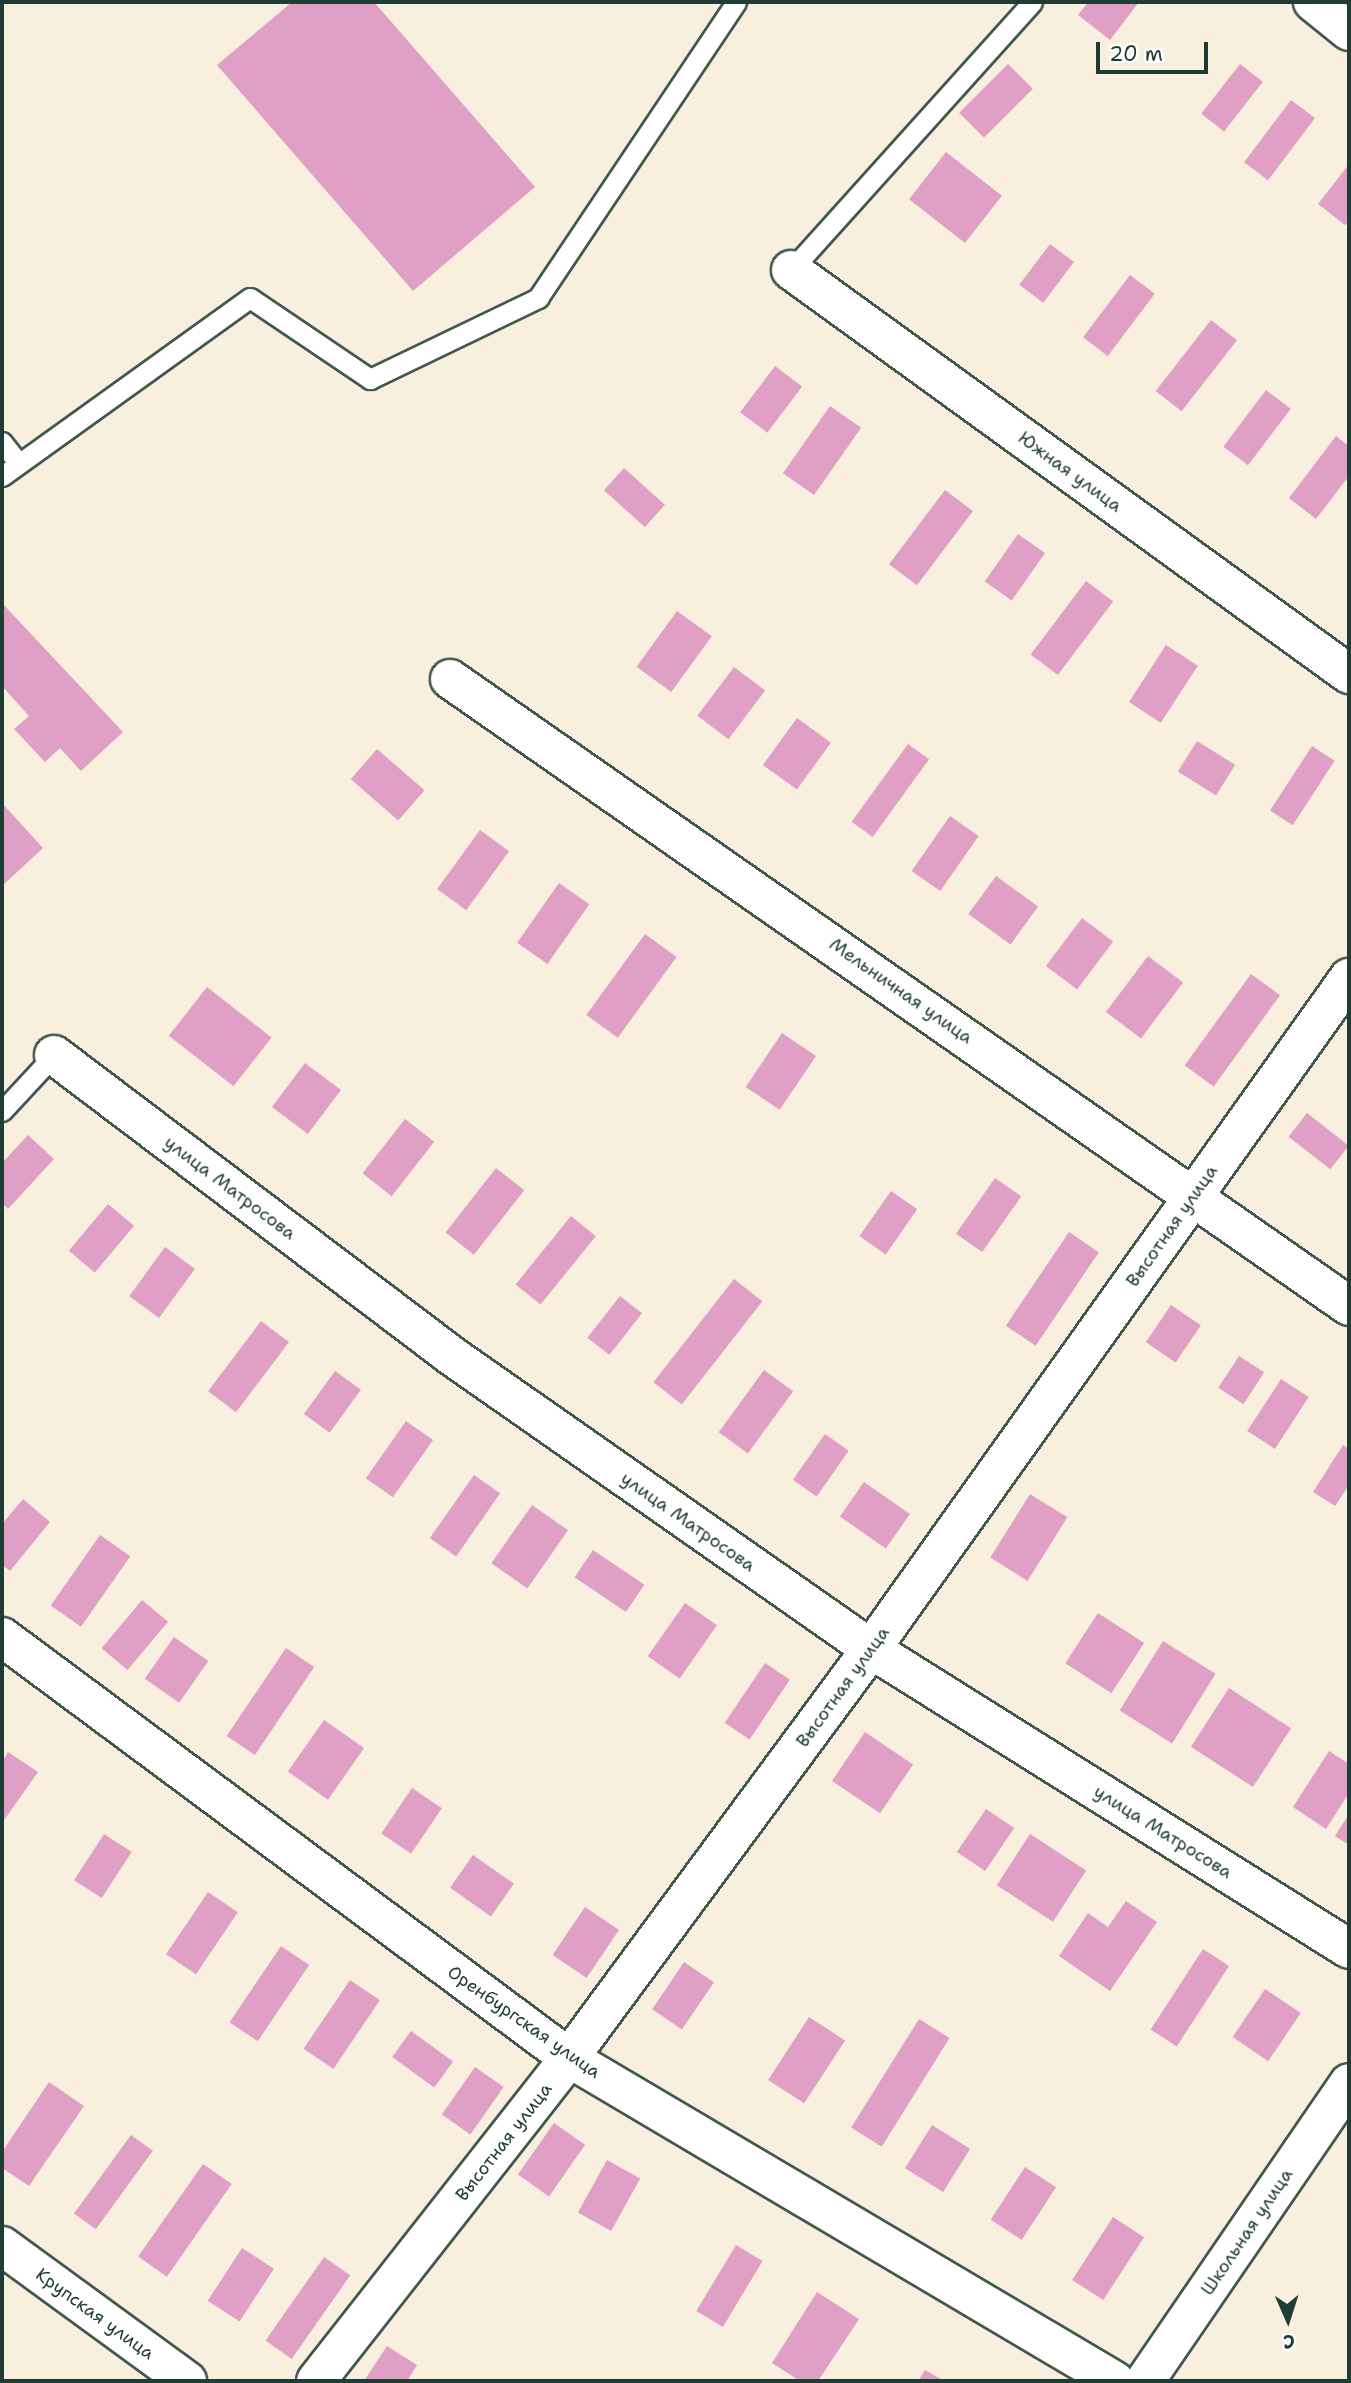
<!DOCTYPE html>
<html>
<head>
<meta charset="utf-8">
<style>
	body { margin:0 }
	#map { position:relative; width:1351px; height:2383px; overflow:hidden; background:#f8efdf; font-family:"Shantell Sans",sans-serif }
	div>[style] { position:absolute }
	.building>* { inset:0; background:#e09fc4; transform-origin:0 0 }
	.roads { filter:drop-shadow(2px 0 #40584e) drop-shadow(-2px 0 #40584e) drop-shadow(0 2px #40584e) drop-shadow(0 -2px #40584e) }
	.lane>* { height:19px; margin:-9.5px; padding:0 9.5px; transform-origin:9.5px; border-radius:9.5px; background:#fff }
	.street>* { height:38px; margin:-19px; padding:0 19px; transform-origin:19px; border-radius:19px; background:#fff }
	span { translate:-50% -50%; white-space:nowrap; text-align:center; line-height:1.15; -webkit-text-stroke:7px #fff; paint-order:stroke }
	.street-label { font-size:18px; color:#1f3d34 }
	.frame { position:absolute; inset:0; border:4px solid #1f3d34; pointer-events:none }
	.north { position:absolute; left:1253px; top:2285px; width:70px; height:70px; -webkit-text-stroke:5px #fff; paint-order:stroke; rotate:177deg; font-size:19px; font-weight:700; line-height:28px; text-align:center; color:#1f3d34 }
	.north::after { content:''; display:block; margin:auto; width:24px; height:32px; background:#1f3d34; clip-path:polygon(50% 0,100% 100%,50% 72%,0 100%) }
	.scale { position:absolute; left:1096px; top:42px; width:112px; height:32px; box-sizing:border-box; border:4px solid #1f3d34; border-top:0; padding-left:9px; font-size:21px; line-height:24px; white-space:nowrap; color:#1f3d34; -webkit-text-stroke:5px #fff; paint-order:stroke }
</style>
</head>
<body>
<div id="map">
	<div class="building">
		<i style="clip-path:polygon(292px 2px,374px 2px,535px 187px,413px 291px,217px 65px)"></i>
		<i style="clip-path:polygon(1088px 2px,1139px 2px,1110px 40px,1078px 15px)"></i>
		<i style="left:1008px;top:64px;width:35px;height:69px;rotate:45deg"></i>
		<i style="left:1240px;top:64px;width:29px;height:63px;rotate:38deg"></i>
		<i style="left:1291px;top:100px;width:30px;height:78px;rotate:37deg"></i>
		<i style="left:946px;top:152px;width:71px;height:60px;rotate:38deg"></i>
		<i style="clip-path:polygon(1349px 164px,1349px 221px,1345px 225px,1318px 204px)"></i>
		<i style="left:1050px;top:244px;width:30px;height:51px;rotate:37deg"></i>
		<i style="left:1130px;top:275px;width:31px;height:78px;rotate:37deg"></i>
		<i style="left:1211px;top:320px;width:33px;height:90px;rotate:38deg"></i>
		<i style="left:775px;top:366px;width:34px;height:58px;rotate:37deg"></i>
		<i style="left:1266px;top:390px;width:31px;height:71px;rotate:37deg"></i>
		<i style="left:830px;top:406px;width:38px;height:82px;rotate:35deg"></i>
		<i style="clip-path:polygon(1336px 436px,1349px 446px,1349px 476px,1316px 519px,1289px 498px)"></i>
		<i style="left:624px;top:468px;width:55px;height:30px;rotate:42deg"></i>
		<i style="left:945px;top:490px;width:35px;height:93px;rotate:37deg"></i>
		<i style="left:1018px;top:534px;width:33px;height:58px;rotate:35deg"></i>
		<i style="left:1086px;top:581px;width:34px;height:92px;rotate:37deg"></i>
		<i style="clip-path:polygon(2px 603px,123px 732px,81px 771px,60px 748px,45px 762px,14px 729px,29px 716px,2px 686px)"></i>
		<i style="left:677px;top:611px;width:43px;height:69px;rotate:36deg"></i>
		<i style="left:1166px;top:645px;width:38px;height:68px;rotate:33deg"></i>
		<i style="left:734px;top:667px;width:39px;height:61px;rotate:37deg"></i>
		<i style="left:797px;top:718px;width:42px;height:58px;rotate:36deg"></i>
		<i style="left:1197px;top:741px;width:45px;height:36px;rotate:32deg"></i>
		<i style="left:908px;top:744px;width:26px;height:96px;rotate:36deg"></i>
		<i style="left:1312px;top:746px;width:27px;height:77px;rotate:33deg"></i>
		<i style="left:377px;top:749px;width:63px;height:40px;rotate:41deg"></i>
		<i style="clip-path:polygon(2px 803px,43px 848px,2px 886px)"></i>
		<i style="left:950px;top:816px;width:35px;height:67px;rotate:35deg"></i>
		<i style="left:480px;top:830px;width:36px;height:73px;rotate:36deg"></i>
		<i style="left:996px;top:876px;width:52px;height:47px;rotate:36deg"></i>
		<i style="left:559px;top:883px;width:37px;height:73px;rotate:35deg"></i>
		<i style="left:1082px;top:918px;width:39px;height:60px;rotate:37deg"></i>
		<i style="left:645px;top:934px;width:39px;height:100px;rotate:36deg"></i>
		<i style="left:1148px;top:956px;width:44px;height:70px;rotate:37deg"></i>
		<i style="left:1251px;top:974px;width:36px;height:113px;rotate:36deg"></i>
		<i style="left:207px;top:987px;width:82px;height:62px;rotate:38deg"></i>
		<i style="left:782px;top:1033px;width:41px;height:65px;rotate:34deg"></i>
		<i style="left:305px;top:1063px;width:45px;height:55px;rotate:37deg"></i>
		<i style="left:1307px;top:1113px;width:53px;height:30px;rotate:38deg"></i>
		<i style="left:405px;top:1119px;width:37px;height:69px;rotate:38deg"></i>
		<i style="clip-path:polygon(28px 1135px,54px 1159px,8px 1209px,2px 1203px,2px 1163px)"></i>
		<i style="left:496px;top:1168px;width:36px;height:82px;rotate:38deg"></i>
		<i style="left:995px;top:1178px;width:32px;height:68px;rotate:35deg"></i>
		<i style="left:891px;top:1191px;width:32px;height:55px;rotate:35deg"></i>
		<i style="left:108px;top:1204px;width:34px;height:61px;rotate:40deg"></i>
		<i style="left:571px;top:1216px;width:32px;height:88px;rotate:39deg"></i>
		<i style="left:1069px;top:1232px;width:36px;height:113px;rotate:34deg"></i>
		<i style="left:165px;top:1247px;width:37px;height:61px;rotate:36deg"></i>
		<i style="left:734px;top:1279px;width:36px;height:131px;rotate:38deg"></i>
		<i style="left:620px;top:1296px;width:28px;height:53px;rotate:38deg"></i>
		<i style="left:1171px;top:1305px;width:36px;height:45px;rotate:34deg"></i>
		<i style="left:261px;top:1321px;width:35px;height:88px;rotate:37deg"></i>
		<i style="left:1239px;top:1356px;width:30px;height:38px;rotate:33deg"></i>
		<i style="left:764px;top:1370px;width:36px;height:77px;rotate:36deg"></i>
		<i style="left:335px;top:1371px;width:32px;height:53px;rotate:36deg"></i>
		<i style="left:1281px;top:1379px;width:33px;height:62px;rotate:33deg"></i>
		<i style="left:406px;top:1421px;width:33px;height:70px;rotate:35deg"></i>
		<i style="left:825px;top:1434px;width:29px;height:56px;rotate:35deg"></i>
		<i style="clip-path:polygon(1343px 1445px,1349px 1449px,1349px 1485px,1335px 1506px,1313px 1492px)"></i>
		<i style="left:474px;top:1475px;width:32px;height:77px;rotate:35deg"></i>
		<i style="left:864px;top:1482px;width:56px;height:42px;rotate:35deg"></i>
		<i style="left:1030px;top:1494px;width:44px;height:75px;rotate:32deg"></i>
		<i style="clip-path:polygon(23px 1499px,50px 1522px,10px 1571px,2px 1565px,2px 1524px)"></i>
		<i style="left:532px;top:1505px;width:44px;height:71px;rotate:35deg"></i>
		<i style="left:100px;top:1535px;width:37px;height:86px;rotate:35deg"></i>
		<i style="left:593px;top:1550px;width:62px;height:33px;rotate:34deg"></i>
		<i style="left:142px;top:1600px;width:34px;height:63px;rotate:40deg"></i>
		<i style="left:685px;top:1603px;width:39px;height:65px;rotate:35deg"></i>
		<i style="left:1098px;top:1613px;width:55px;height:60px;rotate:33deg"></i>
		<i style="left:174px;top:1637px;width:42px;height:51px;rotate:35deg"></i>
		<i style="left:1163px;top:1641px;width:62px;height:82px;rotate:32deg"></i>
		<i style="left:286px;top:1648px;width:34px;height:106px;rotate:34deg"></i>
		<i style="left:765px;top:1663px;width:30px;height:72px;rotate:34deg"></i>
		<i style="left:1229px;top:1688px;width:74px;height:70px;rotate:33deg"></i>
		<i style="left:324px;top:1720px;width:49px;height:63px;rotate:35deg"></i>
		<i style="left:865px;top:1732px;width:58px;height:59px;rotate:34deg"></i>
		<i style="clip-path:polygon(1329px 1751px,1349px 1764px,1349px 1793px,1326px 1829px,1293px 1807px)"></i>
		<i style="clip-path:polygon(8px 1752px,38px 1772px,2px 1823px,2px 1762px)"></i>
		<i style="left:412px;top:1788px;width:36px;height:55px;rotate:34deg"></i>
		<i style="left:986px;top:1809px;width:34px;height:52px;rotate:34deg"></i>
		<i style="clip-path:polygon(1349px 1814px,1349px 1845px,1335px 1836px)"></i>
		<i style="left:104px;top:1834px;width:33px;height:55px;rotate:33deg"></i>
		<i style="left:1030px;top:1834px;width:67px;height:61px;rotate:33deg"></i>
		<i style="left:473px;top:1855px;width:50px;height:40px;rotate:35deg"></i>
		<i style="left:208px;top:1892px;width:36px;height:75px;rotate:34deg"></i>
		<i style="clip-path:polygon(1126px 1901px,1157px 1922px,1110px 1991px,1059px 1956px,1088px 1913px,1108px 1927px)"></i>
		<i style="left:585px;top:1907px;width:41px;height:58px;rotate:34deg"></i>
		<i style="left:281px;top:1946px;width:34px;height:92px;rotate:34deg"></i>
		<i style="left:1203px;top:1949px;width:31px;height:96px;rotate:33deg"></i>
		<i style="left:684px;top:1962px;width:36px;height:57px;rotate:34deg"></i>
		<i style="left:350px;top:1980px;width:36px;height:83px;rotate:34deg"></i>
		<i style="left:1265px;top:1989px;width:43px;height:58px;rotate:34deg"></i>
		<i style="left:809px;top:2017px;width:43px;height:75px;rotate:33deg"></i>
		<i style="left:919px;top:2019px;width:36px;height:128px;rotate:32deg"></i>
		<i style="left:411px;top:2031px;width:52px;height:32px;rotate:36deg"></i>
		<i style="left:475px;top:2067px;width:35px;height:58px;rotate:35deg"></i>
		<i style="clip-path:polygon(49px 2082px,84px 2106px,29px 2186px,2px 2168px,2px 2152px)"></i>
		<i style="left:554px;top:2123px;width:38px;height:63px;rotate:35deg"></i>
		<i style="left:932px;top:2125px;width:45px;height:51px;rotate:32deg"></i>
		<i style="left:131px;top:2135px;width:27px;height:97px;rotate:36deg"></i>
		<i style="left:607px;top:2160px;width:38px;height:60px;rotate:29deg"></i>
		<i style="left:203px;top:2164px;width:35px;height:113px;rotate:35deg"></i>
		<i style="left:1025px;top:2167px;width:37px;height:63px;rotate:33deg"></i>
		<i style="left:1113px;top:2217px;width:37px;height:75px;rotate:33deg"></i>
		<i style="left:736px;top:2245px;width:31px;height:77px;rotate:31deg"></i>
		<i style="left:242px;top:2248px;width:38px;height:63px;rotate:33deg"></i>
		<i style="left:324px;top:2257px;width:32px;height:102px;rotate:35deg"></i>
		<i style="clip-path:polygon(817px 2292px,859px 2319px,818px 2381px,800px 2381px,772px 2363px)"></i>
		<i style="clip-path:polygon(387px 2346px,417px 2365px,407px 2381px,364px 2381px)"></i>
		<i style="clip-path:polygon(925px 2370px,944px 2381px,918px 2381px)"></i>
	</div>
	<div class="roads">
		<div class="lane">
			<i style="left:791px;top:270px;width:360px;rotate:-48deg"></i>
			<i style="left:2px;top:442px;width:24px;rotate:52deg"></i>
			<i style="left:2px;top:476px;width:305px;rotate:-35.7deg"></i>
			<i style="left:250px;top:298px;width:145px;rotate:34deg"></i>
			<i style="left:370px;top:379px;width:187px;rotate:-25.7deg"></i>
			<i style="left:538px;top:298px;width:356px;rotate:-56.2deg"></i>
			<i style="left:2px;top:1111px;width:76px;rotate:-47.1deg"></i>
		</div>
		<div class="street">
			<i style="left:1313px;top:2px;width:46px;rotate:38.9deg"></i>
			<i style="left:791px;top:270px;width:689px;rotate:35.91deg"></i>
			<i style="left:450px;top:679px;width:1096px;rotate:34.89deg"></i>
			<i style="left:54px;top:1055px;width:495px;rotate:37.1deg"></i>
			<i style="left:449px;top:1354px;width:515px;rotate:34.96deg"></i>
			<i style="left:871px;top:1649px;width:564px;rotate:32.11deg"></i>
			<i style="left:2px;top:1637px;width:706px;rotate:36.59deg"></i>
			<i style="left:569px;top:2058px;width:634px;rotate:30.61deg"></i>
			<i style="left:2px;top:2246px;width:229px;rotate:36.1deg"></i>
			<i style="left:316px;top:2381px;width:410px;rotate:-51.9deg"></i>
			<i style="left:569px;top:2058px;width:508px;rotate:-53.56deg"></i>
			<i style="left:871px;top:1649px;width:824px;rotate:-54.54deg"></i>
			<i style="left:1145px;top:2381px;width:361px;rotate:-55.6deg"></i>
		</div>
	</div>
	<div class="street-label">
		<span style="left:1070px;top:472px;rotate:36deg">Южная улица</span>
		<span style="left:901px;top:991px;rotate:35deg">Мельничная улица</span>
		<span style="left:230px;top:1188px;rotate:37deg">улица Матросова</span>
		<span style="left:1172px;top:1226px;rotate:-55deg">Высотная улица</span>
		<span style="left:688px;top:1522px;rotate:35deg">улица Матросова</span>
		<span style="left:843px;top:1687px;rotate:-54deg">Высотная улица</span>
		<span style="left:1163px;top:1832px;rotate:32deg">улица Матросова</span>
		<span style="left:524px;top:2022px;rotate:35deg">Оренбургская улица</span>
		<span style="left:504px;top:2142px;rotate:-52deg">Высотная улица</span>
		<span style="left:1247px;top:2232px;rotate:-56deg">Школьная улица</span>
		<span style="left:95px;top:2314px;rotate:36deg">Крупская улица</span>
	</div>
	<div class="frame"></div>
	<div class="north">С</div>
	<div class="scale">20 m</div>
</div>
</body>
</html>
